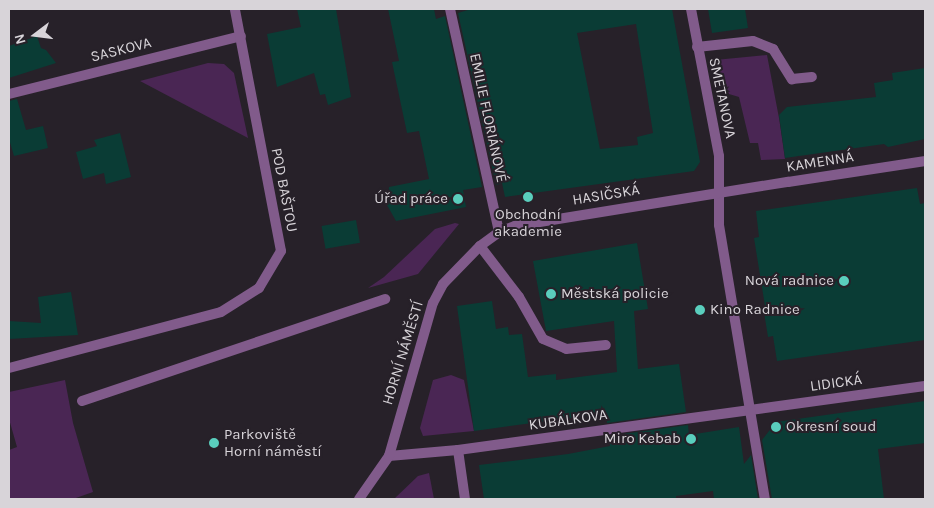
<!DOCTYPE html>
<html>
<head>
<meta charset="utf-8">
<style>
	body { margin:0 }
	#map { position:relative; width:934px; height:508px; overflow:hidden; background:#272129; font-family:Karla,sans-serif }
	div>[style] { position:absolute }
	.green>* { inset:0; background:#4a2654 }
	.building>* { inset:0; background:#0a3c35; transform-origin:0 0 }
	.service>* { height:10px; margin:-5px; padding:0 5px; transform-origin:5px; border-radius:5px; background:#815b8b }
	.pedestrian>* { height:10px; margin:-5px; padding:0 5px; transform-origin:5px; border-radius:5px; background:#815b8b }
	.minor>* { height:10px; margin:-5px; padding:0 5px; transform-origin:5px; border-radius:5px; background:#815b8b }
	.dots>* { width:14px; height:14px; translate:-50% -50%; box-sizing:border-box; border:2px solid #272129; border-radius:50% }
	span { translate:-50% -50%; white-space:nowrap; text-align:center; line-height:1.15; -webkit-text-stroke:4px #272129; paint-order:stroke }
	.street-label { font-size:15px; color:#d8d4d9 }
	.poi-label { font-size:15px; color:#d8d4d9 }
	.right { translate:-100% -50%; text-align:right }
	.left { translate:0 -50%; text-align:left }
	.frame { position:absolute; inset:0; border:10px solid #d8d4d9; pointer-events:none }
	.north { position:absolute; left:10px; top:10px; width:50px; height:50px; -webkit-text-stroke:4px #272129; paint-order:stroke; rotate:255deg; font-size:14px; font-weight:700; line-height:20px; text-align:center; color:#d8d4d9 }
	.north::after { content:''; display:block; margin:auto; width:18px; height:22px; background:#d8d4d9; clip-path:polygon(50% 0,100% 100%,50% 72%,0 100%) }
</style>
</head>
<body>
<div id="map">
	<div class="green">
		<i style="clip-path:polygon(767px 55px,779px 118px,785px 159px,761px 160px,758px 143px,750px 143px,739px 97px,729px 94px,715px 60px)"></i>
		<i style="clip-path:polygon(208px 63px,224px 64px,234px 73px,248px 138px,140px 81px)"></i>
		<i style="clip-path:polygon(455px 223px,459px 224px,418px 274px,368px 288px,384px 277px,435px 229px)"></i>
		<i style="clip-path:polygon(451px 375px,464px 380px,474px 431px,423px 436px,420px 428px,433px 380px)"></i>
		<i style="clip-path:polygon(65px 380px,73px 423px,93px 492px,73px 499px,10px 499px,9px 450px,17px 447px,9px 419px,9px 392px)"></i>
		<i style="clip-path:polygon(429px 473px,434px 499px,394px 499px,418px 476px)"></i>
	</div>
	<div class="building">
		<i style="clip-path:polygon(297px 9px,336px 9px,351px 97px,328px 105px,325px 94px,320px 95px,314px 73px,277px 87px,267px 34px,301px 27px)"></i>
		<i style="clip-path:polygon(388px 9px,434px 9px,436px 19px,445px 16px,482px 187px,463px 190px,466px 207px,396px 221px,387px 205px,389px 187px,429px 179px,419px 131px,407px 133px,392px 62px,399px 61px)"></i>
		<i style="clip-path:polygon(evenodd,471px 9px,672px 9px,700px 162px,694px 171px,505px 197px,502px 183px,496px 185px,458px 13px,471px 9px,636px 24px,653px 133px,637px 137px,638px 145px,600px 149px,577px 33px,636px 24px)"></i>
		<i style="clip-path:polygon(708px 9px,745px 9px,748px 28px,712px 33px)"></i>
		<i style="clip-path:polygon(37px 36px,41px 48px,46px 50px,56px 63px,9px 78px,9px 46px)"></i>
		<i style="clip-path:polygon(925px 68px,925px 139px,888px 147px,884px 144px,785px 158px,779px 115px,787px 107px,876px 97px,874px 83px,893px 80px,892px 73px)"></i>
		<i style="clip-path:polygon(17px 99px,26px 130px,43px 126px,48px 148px,14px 156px,9px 139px,9px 101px)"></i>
		<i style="clip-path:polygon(120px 133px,131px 177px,106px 184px,104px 173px,83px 179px,76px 152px,97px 146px,94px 140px)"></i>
		<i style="clip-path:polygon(917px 188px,920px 204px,925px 203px,925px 340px,777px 361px,773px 336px,768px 337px,763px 306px,765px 306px,754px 238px,759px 237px,756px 211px)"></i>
		<i style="left:356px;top:220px;width:23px;height:35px;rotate:80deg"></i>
		<i style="clip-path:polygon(637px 243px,648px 309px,634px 311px,638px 369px,679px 364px,686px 412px,607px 423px,606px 413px,474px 431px,457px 306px,492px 301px,496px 329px,508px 327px,509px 335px,522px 334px,528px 377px,556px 374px,556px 380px,617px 372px,614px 321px,546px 331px,533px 261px)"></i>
		<i style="clip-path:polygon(71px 292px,78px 335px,9px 339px,9px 321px,41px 323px,38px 297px)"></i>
		<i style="clip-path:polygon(925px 401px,925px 443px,878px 449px,884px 499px,772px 499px,762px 440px,776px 422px)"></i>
		<i style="clip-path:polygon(688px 425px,689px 435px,739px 427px,744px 464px,751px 455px,758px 499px,714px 499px,713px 491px,676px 496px,676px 499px,484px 499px,479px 465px,568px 454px,610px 446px,609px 436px)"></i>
	</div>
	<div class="service">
		<i style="left:697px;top:47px;width:56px;rotate:-6.1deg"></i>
		<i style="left:753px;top:41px;width:22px;rotate:22deg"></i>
		<i style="left:773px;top:49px;width:36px;rotate:58deg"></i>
		<i style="left:792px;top:79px;width:20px;rotate:-6deg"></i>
		<i style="left:480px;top:246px;width:64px;rotate:52.6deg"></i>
		<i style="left:519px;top:297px;width:48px;rotate:60.3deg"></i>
		<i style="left:543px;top:339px;width:25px;rotate:23deg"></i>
		<i style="left:566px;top:349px;width:40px;rotate:-5.7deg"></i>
		<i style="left:82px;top:401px;width:320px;rotate:-18.6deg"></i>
	</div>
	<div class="pedestrian">
		<i style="left:788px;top:182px;width:139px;rotate:-8.7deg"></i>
		<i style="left:389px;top:456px;width:69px;rotate:-5deg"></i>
		<i style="left:458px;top:450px;width:471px;rotate:-7.8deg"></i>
	</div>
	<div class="minor">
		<i style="left:450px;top:9px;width:228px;rotate:77.6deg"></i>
		<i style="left:691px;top:9px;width:150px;rotate:79.2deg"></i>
		<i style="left:719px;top:156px;width:69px;rotate:90deg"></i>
		<i style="left:719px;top:225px;width:278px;rotate:80.5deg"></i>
		<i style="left:9px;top:94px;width:239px;rotate:-14deg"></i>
		<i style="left:9px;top:368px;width:219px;rotate:-14.8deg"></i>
		<i style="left:221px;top:312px;width:45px;rotate:-32.3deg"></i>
		<i style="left:259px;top:288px;width:43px;rotate:-59.3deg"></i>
		<i style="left:281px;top:251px;width:246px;rotate:-100.8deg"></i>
		<i style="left:458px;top:450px;width:49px;rotate:81.9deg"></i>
		<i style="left:359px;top:499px;width:52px;rotate:-55.1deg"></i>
		<i style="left:389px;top:456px;width:159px;rotate:-74deg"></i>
		<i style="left:433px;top:303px;width:21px;rotate:-62deg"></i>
		<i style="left:443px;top:284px;width:53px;rotate:-45.8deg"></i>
		<i style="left:480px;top:246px;width:24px;rotate:-36deg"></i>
		<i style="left:499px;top:232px;width:17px;rotate:-21deg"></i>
		<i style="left:515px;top:226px;width:277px;rotate:-9.2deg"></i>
	</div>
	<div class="dots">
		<i style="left:528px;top:197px;background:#5acebd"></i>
		<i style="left:458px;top:199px;background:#5acebd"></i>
		<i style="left:844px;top:281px;background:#5acebd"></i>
		<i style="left:551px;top:294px;background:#5acebd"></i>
		<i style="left:700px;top:310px;background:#5acebd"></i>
		<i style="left:776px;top:427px;background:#5acebd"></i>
		<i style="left:691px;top:439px;background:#5acebd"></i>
		<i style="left:214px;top:443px;background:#5acebd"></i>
	</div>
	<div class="street-label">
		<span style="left:121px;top:50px;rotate:-14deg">SASKOVA</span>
		<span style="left:722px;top:98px;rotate:78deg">SMETANOVA</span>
		<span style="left:488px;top:118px;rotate:78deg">EMILIE FLORIÁNOVÉ</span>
		<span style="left:820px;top:162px;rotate:-9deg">KAMENNÁ</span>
		<span style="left:284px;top:190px;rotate:79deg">POD BAŠTOU</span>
		<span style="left:606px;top:195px;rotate:-9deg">HASIČSKÁ</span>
		<span style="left:403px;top:353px;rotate:-73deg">HORNÍ NÁMĚSTÍ</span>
		<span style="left:836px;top:383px;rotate:-8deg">LIDICKÁ</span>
		<span style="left:568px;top:420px;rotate:-8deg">KUBÁLKOVA</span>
	</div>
	<div class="poi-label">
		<span class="right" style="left:448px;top:199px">Úřad práce</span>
		<span style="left:528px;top:223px">Obchodní<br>akademie</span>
		<span class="right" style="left:834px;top:281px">Nová radnice</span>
		<span class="left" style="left:561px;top:294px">Městská policie</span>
		<span class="left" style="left:710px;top:310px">Kino Radnice</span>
		<span class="left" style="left:786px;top:427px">Okresní soud</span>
		<span class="left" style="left:224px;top:443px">Parkoviště<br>Horní náměstí</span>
		<span class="right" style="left:681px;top:439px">Miro Kebab</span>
	</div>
	<div class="frame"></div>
	<div class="north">N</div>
</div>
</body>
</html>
